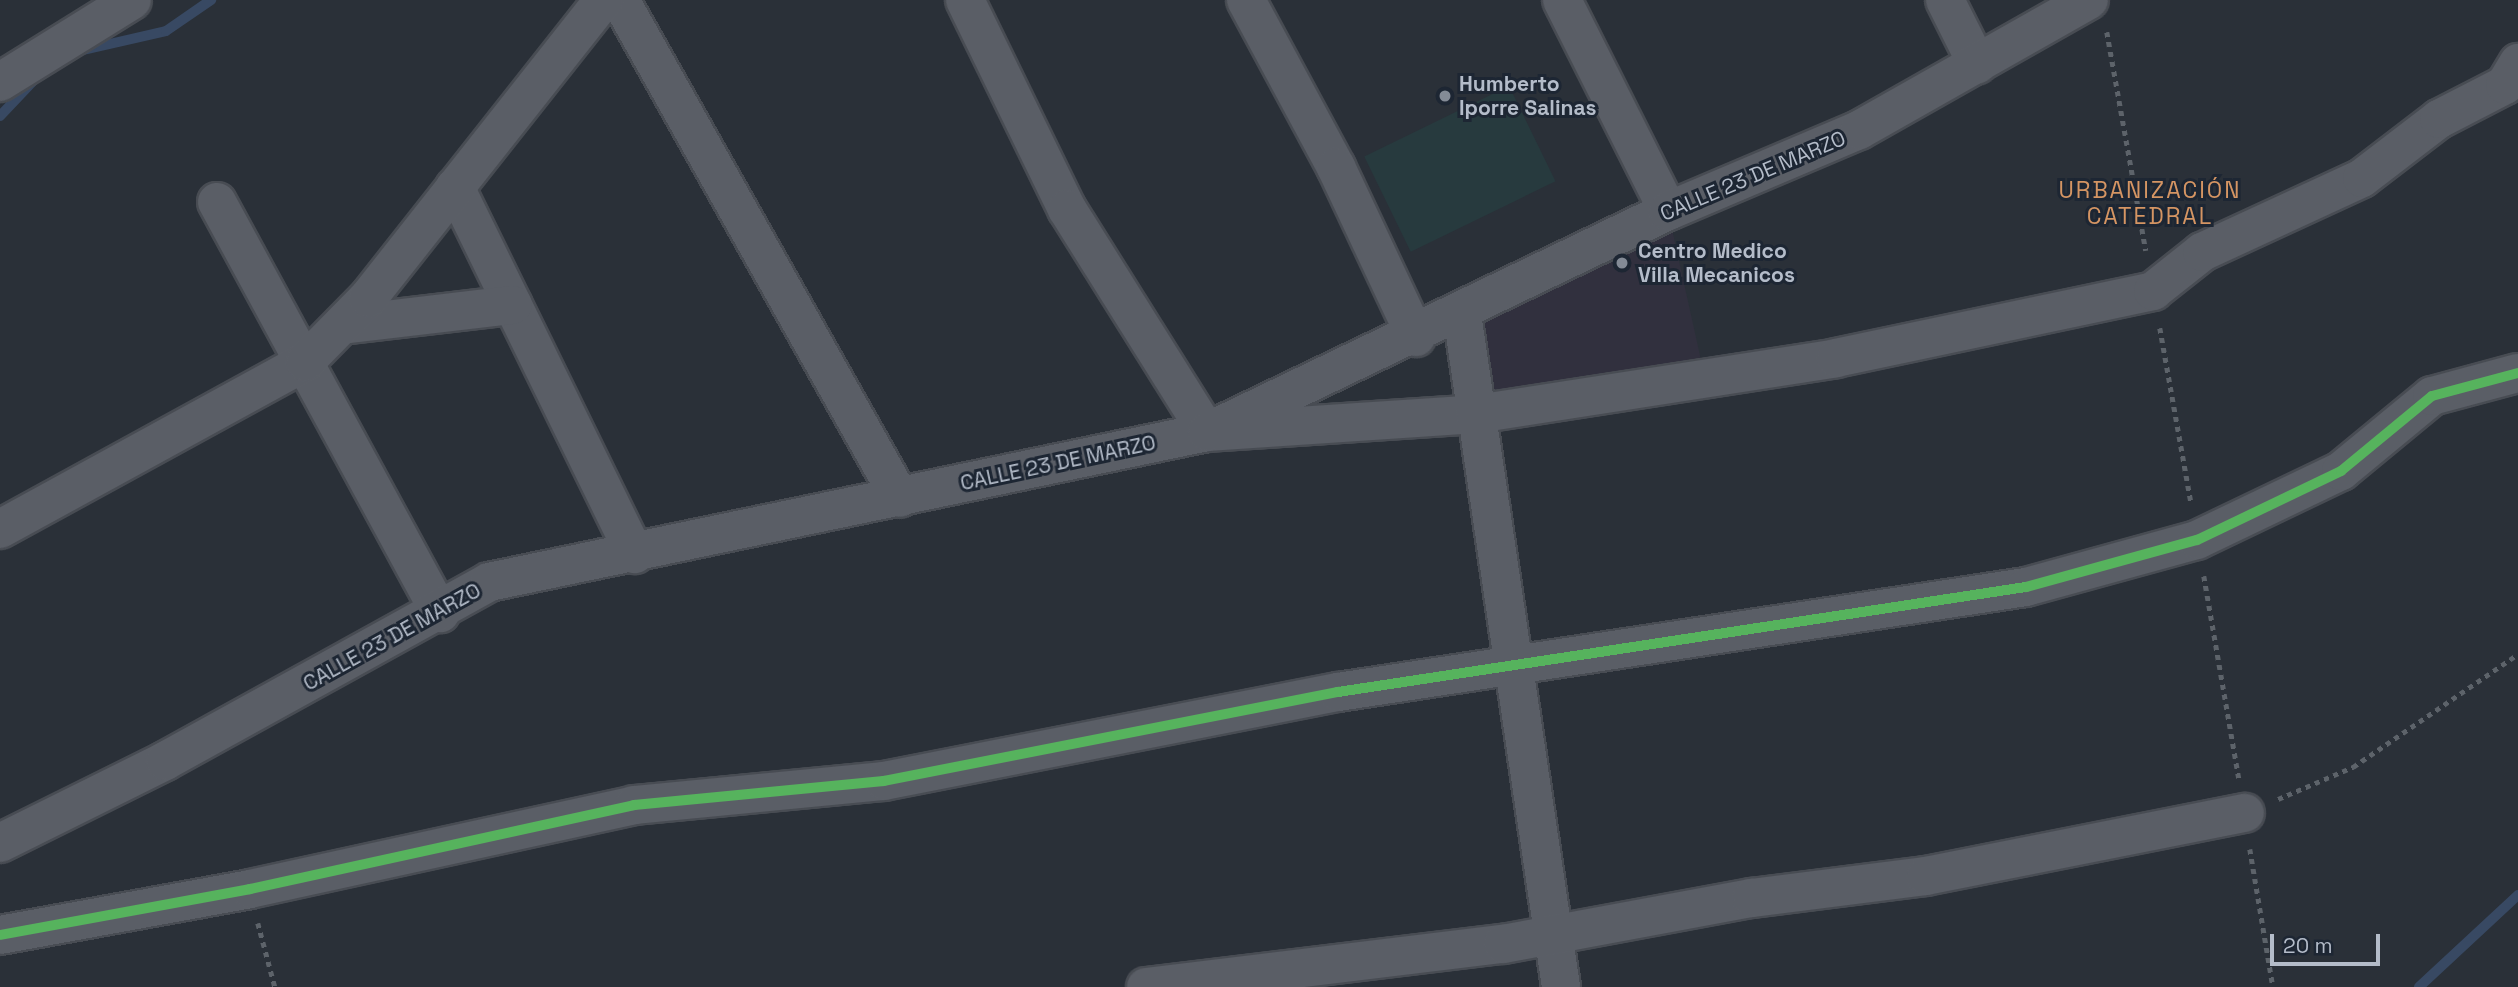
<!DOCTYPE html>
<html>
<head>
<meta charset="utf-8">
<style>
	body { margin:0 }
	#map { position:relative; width:2518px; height:987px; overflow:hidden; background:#2a3038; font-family:"Space Grotesk",sans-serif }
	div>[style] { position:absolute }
	.medical>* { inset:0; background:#31303e }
	.green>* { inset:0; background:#273a3e; transform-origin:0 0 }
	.stream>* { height:10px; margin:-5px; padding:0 5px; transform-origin:5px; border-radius:5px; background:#384963 }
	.path>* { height:4.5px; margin-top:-2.25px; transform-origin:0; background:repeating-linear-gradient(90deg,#5d636a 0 5px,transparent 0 10px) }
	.roads { filter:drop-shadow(2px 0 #484c53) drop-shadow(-2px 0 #484c53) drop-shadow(0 2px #484c53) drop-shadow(0 -2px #484c53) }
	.minor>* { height:38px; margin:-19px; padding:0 19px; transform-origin:19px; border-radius:19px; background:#5a5e66 }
	.cycleway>* { height:10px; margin:-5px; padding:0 5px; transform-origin:5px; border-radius:5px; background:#56b35d }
	.dots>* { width:19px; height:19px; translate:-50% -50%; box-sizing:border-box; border:4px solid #1d2633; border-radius:50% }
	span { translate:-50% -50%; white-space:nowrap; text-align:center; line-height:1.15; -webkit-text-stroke:6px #1d2633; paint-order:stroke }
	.poi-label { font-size:21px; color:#b4bcc9; font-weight:700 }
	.left { translate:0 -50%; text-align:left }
	.street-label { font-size:21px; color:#b4bcc9 }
	.neighbourhood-label { font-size:23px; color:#d59563; letter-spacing:2px }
	.scale { position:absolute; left:2270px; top:934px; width:110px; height:32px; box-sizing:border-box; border:4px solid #b4bcc9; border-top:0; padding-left:9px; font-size:21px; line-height:24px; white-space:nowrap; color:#b4bcc9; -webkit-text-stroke:5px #1d2633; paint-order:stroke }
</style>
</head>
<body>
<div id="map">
	<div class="medical">
		<i style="clip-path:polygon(1668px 211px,1705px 378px,1476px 414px,1462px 314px)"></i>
	</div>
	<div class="green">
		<i style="left:1509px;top:86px;width:106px;height:161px;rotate:64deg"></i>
	</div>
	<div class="stream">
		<i style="left:79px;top:51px;width:89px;rotate:-12.9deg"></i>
		<i style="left:166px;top:31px;width:55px;rotate:-34.6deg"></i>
		<i style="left:0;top:116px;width:51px;rotate:-46.6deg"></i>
		<i style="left:2419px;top:987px;width:135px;rotate:-42.9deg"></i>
	</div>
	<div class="path">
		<i style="left:2107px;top:32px;width:222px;rotate:79.9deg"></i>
		<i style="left:2160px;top:328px;width:177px;rotate:79.9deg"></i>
		<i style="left:2204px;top:576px;width:205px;rotate:80.2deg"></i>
		<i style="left:2278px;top:799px;width:82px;rotate:-23.1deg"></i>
		<i style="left:2353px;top:767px;width:200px;rotate:-34.4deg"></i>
		<i style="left:2250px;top:849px;width:140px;rotate:80.5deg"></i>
		<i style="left:258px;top:923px;width:66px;rotate:75.1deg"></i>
	</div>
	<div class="roads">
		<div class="minor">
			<i style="left:620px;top:0;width:571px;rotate:60.65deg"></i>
			<i style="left:965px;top:0;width:233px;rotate:64deg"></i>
			<i style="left:1067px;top:209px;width:263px;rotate:57.9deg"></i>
			<i style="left:1207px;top:432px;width:270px;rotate:-3.8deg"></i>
			<i style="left:1476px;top:414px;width:364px;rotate:-8.8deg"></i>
			<i style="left:1836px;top:358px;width:324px;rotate:-11.9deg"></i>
			<i style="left:2153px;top:291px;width:63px;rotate:-38.5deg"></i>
			<i style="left:2202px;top:252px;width:176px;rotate:-24.8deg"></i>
			<i style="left:2362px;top:178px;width:97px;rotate:-37.5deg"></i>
			<i style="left:2439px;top:119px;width:74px;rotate:-27.3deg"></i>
			<i style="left:2505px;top:85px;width:26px;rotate:-59deg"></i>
			<i style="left:1246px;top:0;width:190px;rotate:61.7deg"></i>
			<i style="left:1336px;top:167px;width:188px;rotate:64.8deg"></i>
			<i style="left:1562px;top:0;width:236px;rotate:63.3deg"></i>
			<i style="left:1945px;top:0;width:72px;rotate:63.4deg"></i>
			<i style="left:0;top:82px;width:155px;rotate:-31.8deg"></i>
			<i style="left:455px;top:187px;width:409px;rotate:63.9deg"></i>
			<i style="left:217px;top:202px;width:468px;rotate:61.5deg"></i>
			<i style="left:1462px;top:314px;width:680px;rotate:81.63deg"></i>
			<i style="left:342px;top:325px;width:172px;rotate:-6.7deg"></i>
			<i style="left:0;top:529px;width:348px;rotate:-28.7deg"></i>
			<i style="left:305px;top:362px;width:90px;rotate:-45.5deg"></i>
			<i style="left:368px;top:298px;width:380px;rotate:-51.7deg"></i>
			<i style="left:0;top:843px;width:184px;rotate:-26.4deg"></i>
			<i style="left:165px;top:761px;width:370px;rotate:-28.9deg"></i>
			<i style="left:489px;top:582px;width:734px;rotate:-11.8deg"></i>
			<i style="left:1207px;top:432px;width:511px;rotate:-25.61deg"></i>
			<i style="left:1668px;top:211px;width:207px;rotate:-23deg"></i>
			<i style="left:1859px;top:130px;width:264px;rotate:-29.5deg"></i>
			<i style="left:0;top:935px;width:254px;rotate:-10.4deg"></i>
			<i style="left:250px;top:889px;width:393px;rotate:-12.3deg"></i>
			<i style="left:634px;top:805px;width:251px;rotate:-5.5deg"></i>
			<i style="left:884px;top:781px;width:463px;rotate:-11.1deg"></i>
			<i style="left:1338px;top:692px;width:696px;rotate:-8.68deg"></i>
			<i style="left:2026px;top:587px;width:177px;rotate:-15.4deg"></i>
			<i style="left:2197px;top:540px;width:160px;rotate:-25.6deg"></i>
			<i style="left:2341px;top:471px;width:118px;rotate:-39.5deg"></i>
			<i style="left:2432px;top:396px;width:89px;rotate:-15deg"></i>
			<i style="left:1146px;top:987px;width:360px;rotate:-6.9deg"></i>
			<i style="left:1503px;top:944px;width:253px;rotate:-10.5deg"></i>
			<i style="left:1752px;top:898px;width:175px;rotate:-7.2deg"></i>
			<i style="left:1926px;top:876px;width:325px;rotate:-11.2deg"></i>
		</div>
	</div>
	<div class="cycleway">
		<i style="left:0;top:935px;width:254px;rotate:-10.4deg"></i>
		<i style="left:250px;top:889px;width:393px;rotate:-12.3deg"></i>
		<i style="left:634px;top:805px;width:251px;rotate:-5.5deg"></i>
		<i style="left:884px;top:781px;width:463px;rotate:-11.1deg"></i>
		<i style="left:1338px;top:692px;width:696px;rotate:-8.68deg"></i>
		<i style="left:2026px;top:587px;width:177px;rotate:-15.4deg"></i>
		<i style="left:2197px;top:540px;width:160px;rotate:-25.6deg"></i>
		<i style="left:2341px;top:471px;width:118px;rotate:-39.5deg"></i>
		<i style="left:2432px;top:396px;width:89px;rotate:-15deg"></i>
	</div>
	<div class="dots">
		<i style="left:1445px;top:96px;background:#848b96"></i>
		<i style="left:1622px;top:263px;background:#848b96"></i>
	</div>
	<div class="poi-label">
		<span class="left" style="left:1459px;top:96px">Humberto<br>Iporre Salinas</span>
		<span class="left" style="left:1638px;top:263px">Centro Medico<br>Villa Mecanicos</span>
	</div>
	<div class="street-label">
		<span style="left:1753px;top:176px;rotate:-23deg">CALLE 23 DE MARZO</span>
		<span style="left:1058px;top:463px;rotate:-12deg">CALLE 23 DE MARZO</span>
		<span style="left:392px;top:637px;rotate:-29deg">CALLE 23 DE MARZO</span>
	</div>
	<div class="neighbourhood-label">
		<span style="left:2150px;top:203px">URBANIZACIÓN<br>CATEDRAL</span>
	</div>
	<div class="scale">20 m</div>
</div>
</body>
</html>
